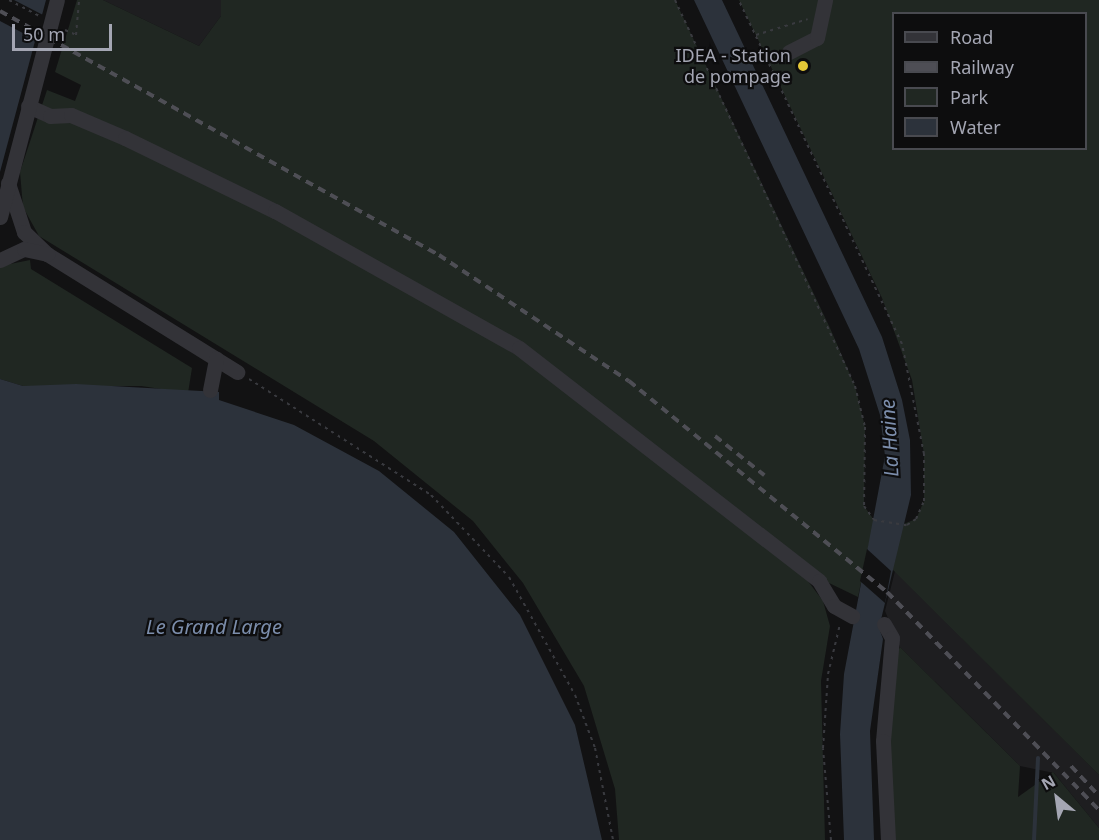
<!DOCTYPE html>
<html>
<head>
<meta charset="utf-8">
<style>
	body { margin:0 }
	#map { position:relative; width:1099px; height:840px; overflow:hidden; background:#121213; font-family:"Noto Sans",sans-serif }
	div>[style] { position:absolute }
	.built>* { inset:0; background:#1e1e20 }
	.green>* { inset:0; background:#202722 }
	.water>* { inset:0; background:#2c323b }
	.pier>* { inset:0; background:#121213 }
	.stream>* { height:4px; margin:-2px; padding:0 2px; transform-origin:2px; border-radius:2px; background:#2c323b }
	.path>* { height:2px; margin-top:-1px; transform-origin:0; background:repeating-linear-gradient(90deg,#393a3f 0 3px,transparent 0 7.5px) }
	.minor>* { height:15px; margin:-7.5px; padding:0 7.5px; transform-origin:7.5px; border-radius:7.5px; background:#333338 }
	.rail>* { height:4px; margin-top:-2px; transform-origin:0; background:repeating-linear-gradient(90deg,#4e4e55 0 8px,transparent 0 14px) }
	.dots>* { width:16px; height:16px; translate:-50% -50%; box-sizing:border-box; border:3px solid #0d0d0e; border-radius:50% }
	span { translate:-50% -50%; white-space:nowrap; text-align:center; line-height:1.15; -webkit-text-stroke:4.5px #0d0d0e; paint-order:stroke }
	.poi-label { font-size:18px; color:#a4a6b3 }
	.right { translate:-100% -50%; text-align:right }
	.water-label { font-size:20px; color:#7c8eac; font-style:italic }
	.legend { position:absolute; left:892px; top:12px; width:195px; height:138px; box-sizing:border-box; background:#0d0d0e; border:2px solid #494a50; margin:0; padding:8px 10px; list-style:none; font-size:18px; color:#a4a6b3 }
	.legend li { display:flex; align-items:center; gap:12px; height:30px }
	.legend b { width:30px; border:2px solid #494a50 }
	.north { position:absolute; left:1027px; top:768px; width:60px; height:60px; -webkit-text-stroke:4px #0d0d0e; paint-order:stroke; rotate:331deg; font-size:16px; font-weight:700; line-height:24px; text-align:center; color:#a4a6b3 }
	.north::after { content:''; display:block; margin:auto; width:21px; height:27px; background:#a4a6b3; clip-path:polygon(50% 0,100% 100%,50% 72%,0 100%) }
	.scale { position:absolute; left:12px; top:24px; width:100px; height:27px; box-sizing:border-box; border:3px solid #a4a6b3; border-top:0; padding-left:8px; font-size:18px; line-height:21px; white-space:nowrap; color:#a4a6b3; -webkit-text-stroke:4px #0d0d0e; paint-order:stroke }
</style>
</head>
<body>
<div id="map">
	<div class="built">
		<i style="clip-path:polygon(103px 0,221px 0,221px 16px,199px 46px)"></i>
		<i style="clip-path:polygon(895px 571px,1099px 775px,1099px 828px,1054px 773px,1020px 766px,900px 647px,885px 611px)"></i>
	</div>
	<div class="green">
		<i style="clip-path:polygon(77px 0,103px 0,199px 46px,221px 16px,221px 0,675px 0,830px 328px,855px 386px,865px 427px,864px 506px,874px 520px,858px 597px,798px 568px,823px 601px,830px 626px,821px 681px,825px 840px,619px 840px,615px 789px,584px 686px,523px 583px,473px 521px,374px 441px,39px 236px,23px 207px,20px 172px,47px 90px,75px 101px,81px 85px,55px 72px)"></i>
		<i style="clip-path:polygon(evenodd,739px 0,1099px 0,1099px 775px,890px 567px,901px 525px,916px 519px,924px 501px,924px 454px,912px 380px,882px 298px,739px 0,894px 14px,1086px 14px,1086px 148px,894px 148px,894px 14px)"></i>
		<i style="clip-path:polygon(30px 260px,31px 269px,192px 368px,188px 393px,141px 386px,23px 386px,0 379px,0 266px)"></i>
		<i style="clip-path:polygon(900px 647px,1020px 766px,1018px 797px,1053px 772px,1099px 828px,1099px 840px,888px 840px,888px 676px)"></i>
	</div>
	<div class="water">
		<i style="clip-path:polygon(0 0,46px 0,0 172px)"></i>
		<i style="clip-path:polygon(694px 0,722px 0,882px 337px,902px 400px,910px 440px,911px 495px,879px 628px,883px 639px,870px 731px,874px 840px,844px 840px,840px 734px,844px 674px,885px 456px,880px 415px,859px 349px)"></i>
		<i style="clip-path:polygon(0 379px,23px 386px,76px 384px,219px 392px,219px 400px,294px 425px,379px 471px,454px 532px,520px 615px,575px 725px,602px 840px,0 840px)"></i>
	</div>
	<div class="pier">
		<i style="clip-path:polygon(0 0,14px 0,45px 16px,38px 41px,0 21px)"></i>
		<i style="clip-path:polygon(867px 549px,891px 571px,885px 603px,860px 581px)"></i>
	</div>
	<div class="stream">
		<i style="left:1034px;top:840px;width:82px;rotate:-87.2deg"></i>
	</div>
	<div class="path">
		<i style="left:9px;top:0;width:34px;rotate:28deg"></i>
		<i style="left:675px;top:0;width:426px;rotate:65deg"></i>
		<i style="left:855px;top:386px;width:42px;rotate:76.3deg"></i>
		<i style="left:865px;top:427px;width:79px;rotate:90.7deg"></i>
		<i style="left:864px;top:506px;width:17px;rotate:54deg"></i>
		<i style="left:874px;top:520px;width:33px;rotate:9deg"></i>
		<i style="left:907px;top:525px;width:11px;rotate:-34deg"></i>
		<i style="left:916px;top:519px;width:20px;rotate:-66deg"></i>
		<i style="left:924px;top:501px;width:47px;rotate:-90deg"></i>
		<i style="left:924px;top:454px;width:112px;rotate:-101.3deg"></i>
		<i style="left:902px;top:344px;width:381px;rotate:-115.4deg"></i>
		<i style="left:65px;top:30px;width:12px;rotate:24deg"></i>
		<i style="left:76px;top:35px;width:35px;rotate:-85deg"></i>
		<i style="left:756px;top:35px;width:54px;rotate:-17.1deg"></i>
		<i style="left:249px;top:379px;width:216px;rotate:32.5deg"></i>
		<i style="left:431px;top:495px;width:113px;rotate:46.4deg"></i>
		<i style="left:509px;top:577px;width:135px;rotate:60.8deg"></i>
		<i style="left:575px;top:695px;width:57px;rotate:69.3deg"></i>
		<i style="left:595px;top:748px;width:94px;rotate:78.9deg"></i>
		<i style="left:831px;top:840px;width:92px;rotate:-95deg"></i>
		<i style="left:823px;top:748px;width:74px;rotate:-86.1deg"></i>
		<i style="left:828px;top:674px;width:51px;rotate:-76.5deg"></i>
	</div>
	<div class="minor">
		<i style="left:789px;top:52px;width:31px;rotate:-27deg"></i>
		<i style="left:817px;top:38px;width:39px;rotate:-78deg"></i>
		<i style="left:28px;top:106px;width:24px;rotate:24deg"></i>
		<i style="left:50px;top:116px;width:21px;rotate:-3deg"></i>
		<i style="left:71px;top:115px;width:59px;rotate:23.1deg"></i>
		<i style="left:125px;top:138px;width:167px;rotate:26deg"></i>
		<i style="left:275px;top:211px;width:280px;rotate:29.3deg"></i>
		<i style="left:519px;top:348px;width:380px;rotate:37.8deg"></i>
		<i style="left:819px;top:581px;width:29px;rotate:59deg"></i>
		<i style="left:834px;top:606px;width:21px;rotate:29deg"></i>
		<i style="left:8px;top:183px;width:52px;rotate:71.9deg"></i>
		<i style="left:24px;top:232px;width:32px;rotate:44deg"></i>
		<i style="left:47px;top:254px;width:224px;rotate:31.8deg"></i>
		<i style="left:0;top:217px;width:224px;rotate:-75.3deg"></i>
		<i style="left:0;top:260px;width:26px;rotate:-25deg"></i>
		<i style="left:24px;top:249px;width:24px;rotate:12deg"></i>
		<i style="left:210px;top:390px;width:32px;rotate:-79deg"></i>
		<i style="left:884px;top:624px;width:16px;rotate:60deg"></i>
		<i style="left:892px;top:638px;width:103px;rotate:95deg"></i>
		<i style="left:883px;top:741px;width:99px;rotate:87.1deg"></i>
	</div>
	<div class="rail">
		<i style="left:0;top:11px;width:502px;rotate:29.07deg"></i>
		<i style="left:439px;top:255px;width:228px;rotate:33.6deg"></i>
		<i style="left:629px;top:381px;width:333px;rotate:39.3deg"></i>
		<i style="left:887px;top:592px;width:304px;rotate:45.8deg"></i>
		<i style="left:715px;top:436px;width:63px;rotate:38.5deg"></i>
		<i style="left:1071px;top:766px;width:41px;rotate:47deg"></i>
	</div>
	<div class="dots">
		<i style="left:803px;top:66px;background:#e5c837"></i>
	</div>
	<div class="poi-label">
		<span class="right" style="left:791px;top:66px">IDEA - Station<br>de pompage</span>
	</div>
	<div class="water-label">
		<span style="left:889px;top:438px;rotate:-93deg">La Haine</span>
		<span style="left:214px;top:626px">Le Grand Large</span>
	</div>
	<ul class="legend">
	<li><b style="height:8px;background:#333338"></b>Road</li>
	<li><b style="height:8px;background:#4e4e55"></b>Railway</li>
	<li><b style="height:16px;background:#202722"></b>Park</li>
	<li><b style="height:16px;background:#2c323b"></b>Water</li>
	</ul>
	<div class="north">N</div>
	<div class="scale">50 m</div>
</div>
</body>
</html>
